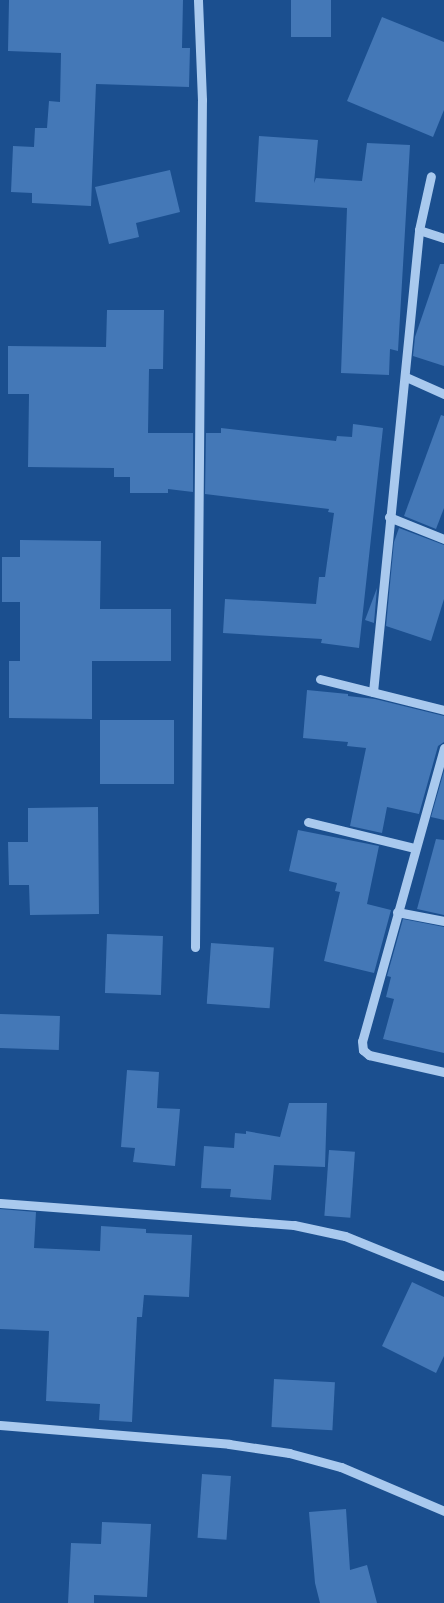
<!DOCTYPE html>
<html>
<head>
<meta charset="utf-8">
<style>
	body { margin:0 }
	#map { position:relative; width:444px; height:1603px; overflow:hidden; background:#1b4f8f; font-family:"Golos Text",sans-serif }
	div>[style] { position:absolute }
	.building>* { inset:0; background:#4478b7; transform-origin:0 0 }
	.minor>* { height:9px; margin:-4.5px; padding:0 4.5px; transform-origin:4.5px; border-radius:4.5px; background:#a9c9ee }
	span { translate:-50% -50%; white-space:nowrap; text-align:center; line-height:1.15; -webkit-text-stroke:4px #1b4f8f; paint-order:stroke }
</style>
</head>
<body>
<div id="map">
	<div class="building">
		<i style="clip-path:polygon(9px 0,183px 0,182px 48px,190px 48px,189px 87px,96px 84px,91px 206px,32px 203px,32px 193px,11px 192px,13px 146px,34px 147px,35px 128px,47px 128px,49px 101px,60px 102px,61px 53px,8px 51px)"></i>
		<i style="left:291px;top:0;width:40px;height:37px"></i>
		<i style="clip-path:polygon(382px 17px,444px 42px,444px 110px,433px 137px,347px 101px)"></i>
		<i style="clip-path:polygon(259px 136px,318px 140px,314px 183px,316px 178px,362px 181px,367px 143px,410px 145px,398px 351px,390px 349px,389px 375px,341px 373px,347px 208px,255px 202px)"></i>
		<i style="clip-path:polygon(170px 170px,180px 212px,136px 223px,139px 237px,109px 244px,95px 187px)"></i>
		<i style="clip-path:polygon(440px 264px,444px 264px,444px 366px,413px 356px,415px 337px)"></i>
		<i style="clip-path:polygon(107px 310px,164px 310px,163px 369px,149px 369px,148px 433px,193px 433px,193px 492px,168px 489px,168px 493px,130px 493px,130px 477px,114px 477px,114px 468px,28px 467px,29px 394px,8px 394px,8px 346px,106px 347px)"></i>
		<i style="clip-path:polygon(441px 415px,444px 416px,444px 508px,436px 529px,404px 516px)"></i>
		<i style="clip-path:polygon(353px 424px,383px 428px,359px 648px,321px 643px,322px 639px,223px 633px,225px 599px,316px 604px,319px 577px,325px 577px,334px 513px,328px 512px,329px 509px,205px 494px,206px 433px,221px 433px,221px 428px,336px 441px,337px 436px,352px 437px)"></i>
		<i style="clip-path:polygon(399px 528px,444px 545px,444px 599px,431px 641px,386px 626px,394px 542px)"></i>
		<i style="clip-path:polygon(20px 540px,101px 541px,100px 609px,171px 609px,171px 661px,92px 661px,92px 719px,9px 718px,9px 661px,20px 661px,20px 602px,2px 602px,2px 557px,20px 557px)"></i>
		<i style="clip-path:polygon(377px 588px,374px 623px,365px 620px)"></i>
		<i style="clip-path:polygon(307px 690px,348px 694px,348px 696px,375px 699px,444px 716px,444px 742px,438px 746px,419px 814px,387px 807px,382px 833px,350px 826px,366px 748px,347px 746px,348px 742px,303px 738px)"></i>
		<i style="left:100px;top:720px;width:74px;height:64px"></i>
		<i style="clip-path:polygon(444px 771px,444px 820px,431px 817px)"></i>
		<i style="clip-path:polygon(98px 807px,99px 914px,30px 915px,29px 885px,9px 885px,8px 842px,28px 842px,28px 808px)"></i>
		<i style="clip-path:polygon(298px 830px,379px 846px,367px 904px,391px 910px,374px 973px,324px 961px,340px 892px,335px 891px,337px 883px,289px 871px)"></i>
		<i style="clip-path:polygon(436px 839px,444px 840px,444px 915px,417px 909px)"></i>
		<i style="clip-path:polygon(403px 919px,444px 927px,444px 1053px,383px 1039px,394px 999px,386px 997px,391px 977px,387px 976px)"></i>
		<i style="left:107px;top:934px;width:56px;height:59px;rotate:2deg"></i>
		<i style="left:211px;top:943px;width:63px;height:61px;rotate:4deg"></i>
		<i style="left:0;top:1014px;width:60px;height:34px;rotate:2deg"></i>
		<i style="clip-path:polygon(127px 1070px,159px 1072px,157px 1108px,180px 1109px,175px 1166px,133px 1162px,135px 1148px,121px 1147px)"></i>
		<i style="clip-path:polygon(289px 1103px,327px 1103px,325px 1167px,274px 1165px,271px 1200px,230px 1197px,231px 1189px,201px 1188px,204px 1146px,234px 1148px,235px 1133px,246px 1134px,246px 1131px,280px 1137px)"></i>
		<i style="left:329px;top:1150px;width:26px;height:66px;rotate:4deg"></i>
		<i style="clip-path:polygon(0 1209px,36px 1212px,34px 1248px,100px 1251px,101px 1226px,146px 1229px,146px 1233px,192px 1235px,189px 1297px,144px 1295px,142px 1317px,137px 1317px,132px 1422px,99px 1420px,100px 1404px,46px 1401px,49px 1331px,0 1329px)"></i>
		<i style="clip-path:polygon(412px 1282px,444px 1297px,444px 1356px,436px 1373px,382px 1346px)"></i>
		<i style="left:274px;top:1379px;width:61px;height:48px;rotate:3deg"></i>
		<i style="left:202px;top:1474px;width:29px;height:64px;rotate:4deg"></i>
		<i style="clip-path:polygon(346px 1509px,350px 1570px,367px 1565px,377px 1603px,320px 1603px,315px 1583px,309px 1512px)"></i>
		<i style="clip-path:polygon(102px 1522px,151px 1524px,147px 1597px,94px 1595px,94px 1603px,68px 1603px,71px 1543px,101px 1544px)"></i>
	</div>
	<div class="minor">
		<i style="left:419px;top:230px;width:26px;rotate:18deg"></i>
		<i style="left:406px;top:377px;width:42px;rotate:24.1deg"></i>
		<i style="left:389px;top:517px;width:59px;rotate:21.8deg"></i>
		<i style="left:320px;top:679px;width:128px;rotate:14deg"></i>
		<i style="left:373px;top:692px;width:464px;rotate:-84.3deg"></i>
		<i style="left:419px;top:230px;width:55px;rotate:-77.5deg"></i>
		<i style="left:444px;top:748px;width:304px;rotate:105.6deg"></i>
		<i style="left:362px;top:1041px;width:9px;rotate:84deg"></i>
		<i style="left:363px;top:1050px;width:8px;rotate:40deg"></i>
		<i style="left:369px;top:1055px;width:77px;rotate:12.8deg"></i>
		<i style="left:308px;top:822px;width:110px;rotate:13.7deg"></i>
		<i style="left:397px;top:912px;width:48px;rotate:10.8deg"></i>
		<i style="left:195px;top:947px;width:847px;rotate:-89.53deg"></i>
		<i style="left:202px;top:100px;width:100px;rotate:-92.3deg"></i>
		<i style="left:0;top:1203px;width:295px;rotate:4.3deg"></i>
		<i style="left:294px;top:1225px;width:52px;rotate:12.2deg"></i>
		<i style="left:345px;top:1236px;width:107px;rotate:22deg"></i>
		<i style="left:0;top:1425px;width:230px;rotate:4.7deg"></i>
		<i style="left:229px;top:1444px;width:61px;rotate:8.5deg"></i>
		<i style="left:289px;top:1453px;width:54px;rotate:15.1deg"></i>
		<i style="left:341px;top:1467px;width:112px;rotate:23.1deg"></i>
	</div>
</div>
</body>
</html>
